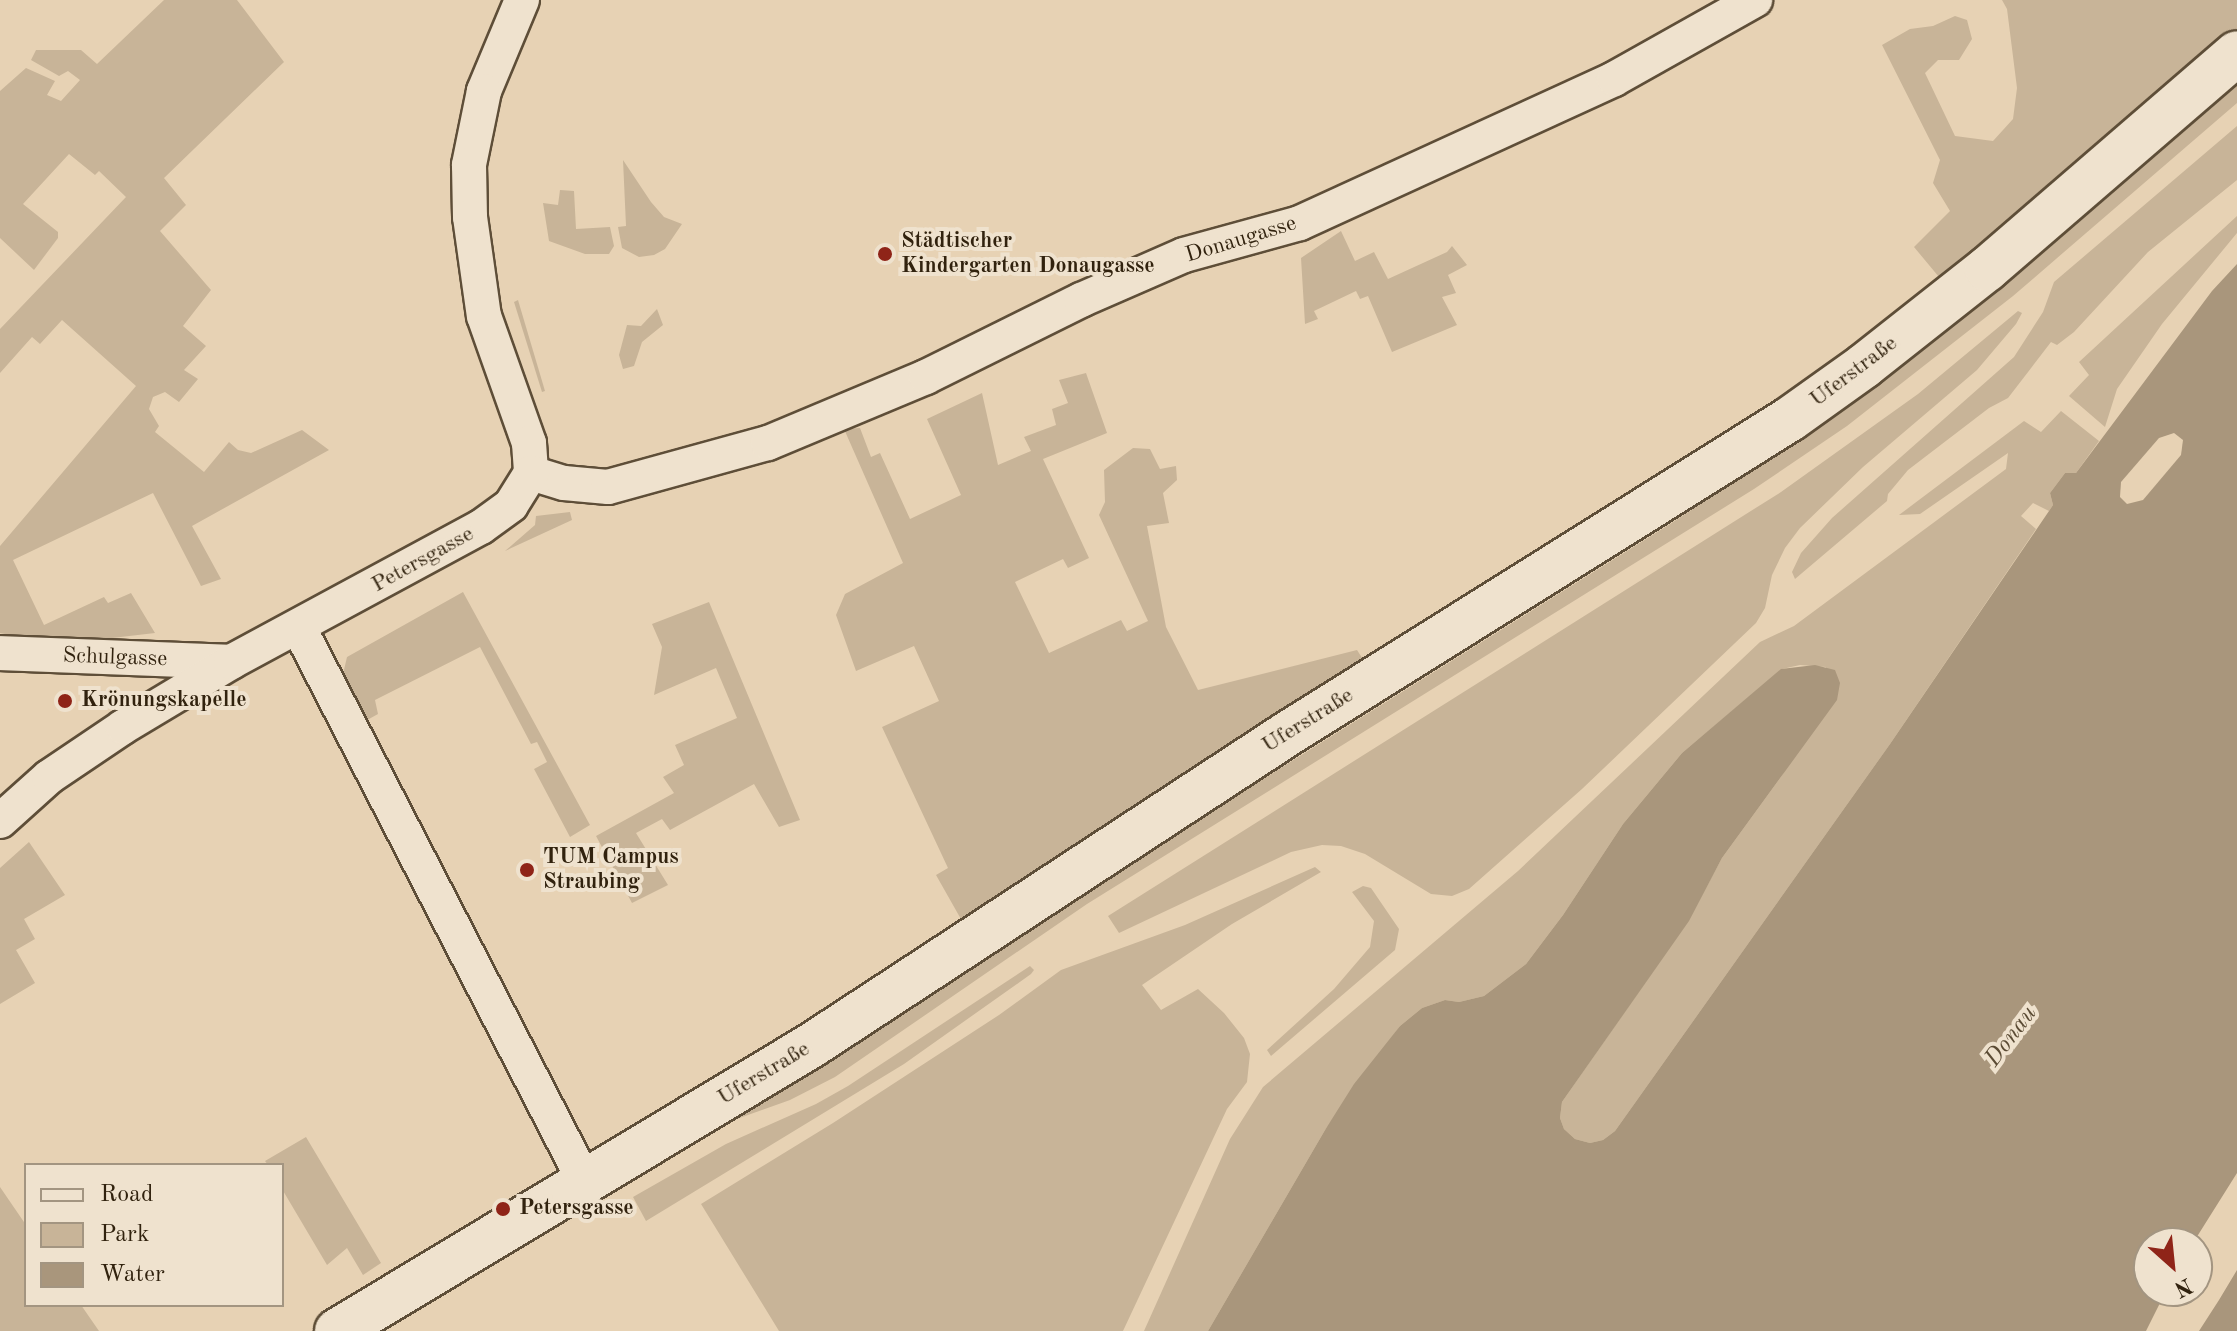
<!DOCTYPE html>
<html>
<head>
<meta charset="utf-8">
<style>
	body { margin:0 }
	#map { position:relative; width:2237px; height:1331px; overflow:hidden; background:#e7d2b4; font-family:"Old Standard TT",serif }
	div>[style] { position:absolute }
	.green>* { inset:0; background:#c8b498 }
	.water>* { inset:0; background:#a9967c }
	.pier>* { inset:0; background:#e7d2b4 }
	.roads { filter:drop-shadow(2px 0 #5e4e38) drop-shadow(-2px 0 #5e4e38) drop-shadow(0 2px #5e4e38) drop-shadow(0 -2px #5e4e38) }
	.street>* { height:34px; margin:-17px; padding:0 17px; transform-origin:17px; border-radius:17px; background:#efe2ce }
	.secondary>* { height:44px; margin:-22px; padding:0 22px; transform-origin:22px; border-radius:22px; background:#efe2ce }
	.dots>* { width:22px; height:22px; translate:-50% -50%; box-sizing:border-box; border:4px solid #efe2ce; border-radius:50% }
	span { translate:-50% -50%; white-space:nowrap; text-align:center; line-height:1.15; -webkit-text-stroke:8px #efe2ce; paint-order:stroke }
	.street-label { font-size:22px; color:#31220e }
	.poi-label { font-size:22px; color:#31220e; font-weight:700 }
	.left { translate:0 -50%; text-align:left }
	.water-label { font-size:24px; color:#5b4b34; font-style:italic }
	.legend { position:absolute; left:24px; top:1163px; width:260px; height:144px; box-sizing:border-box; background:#efe2ce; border:2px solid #a39581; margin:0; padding:10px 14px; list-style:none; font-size:24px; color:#31220e }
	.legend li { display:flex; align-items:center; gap:16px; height:40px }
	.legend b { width:40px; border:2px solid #a39581 }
	.north { position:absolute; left:2133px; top:1227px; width:80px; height:80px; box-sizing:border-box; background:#efe2ce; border:2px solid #a39581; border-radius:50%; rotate:153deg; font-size:22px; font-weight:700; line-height:32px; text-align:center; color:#31220e }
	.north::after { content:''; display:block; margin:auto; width:28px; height:36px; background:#8f2418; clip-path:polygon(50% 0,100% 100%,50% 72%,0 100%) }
</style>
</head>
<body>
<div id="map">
	<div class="green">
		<i style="clip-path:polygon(164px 0,237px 0,284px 62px,164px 178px,186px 205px,160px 231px,211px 290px,183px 326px,206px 346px,184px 370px,198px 379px,179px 402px,165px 392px,153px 397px,149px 409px,159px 426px,155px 432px,204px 472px,229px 442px,238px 450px,251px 453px,302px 430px,329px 450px,192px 526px,221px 579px,201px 586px,153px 493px,13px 560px,44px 625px,104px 597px,108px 603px,131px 593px,155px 633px,112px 638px,25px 638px,0 633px,0 546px,136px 386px,62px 320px,40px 344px,32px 337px,0 373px,0 329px,126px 197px,99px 171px,95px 175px,69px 154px,23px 204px,58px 232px,58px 238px,34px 270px,0 238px,0 91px,26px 68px,55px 81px,47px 95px,61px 101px,80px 80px,68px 71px,59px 76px,31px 60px,36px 50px,81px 50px,97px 64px)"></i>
		<i style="clip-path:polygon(2002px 0,2237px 0,2237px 36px,1944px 283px,1914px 247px,1950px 211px,1933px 183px,1940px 160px,1882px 45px,1910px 29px,1933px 26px,1955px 16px,1967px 20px,1972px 39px,1959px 60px,1938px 60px,1925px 73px,1955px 136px,1993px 141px,2013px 119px,2017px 88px,2007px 9px)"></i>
		<i style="clip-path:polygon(2237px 86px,2237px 103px,2013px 296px,1847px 426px,1754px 489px,1087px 904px,835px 1077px,790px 1100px,734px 1120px,892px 1021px,1137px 858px,1670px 524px,1818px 426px,1942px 331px)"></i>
		<i style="clip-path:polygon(2237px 126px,2237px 180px,2148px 252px,2074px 332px,2057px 345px,2051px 342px,2008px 398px,1989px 408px,1908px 470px,1888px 494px,1887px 501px,1795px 579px,1792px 572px,1801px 553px,1832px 518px,2014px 357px,2043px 312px,2054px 282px)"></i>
		<i style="clip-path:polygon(623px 160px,651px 202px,664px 217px,682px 224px,665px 249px,654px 255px,639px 257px,622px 248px,618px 227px,626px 226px)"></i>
		<i style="clip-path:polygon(560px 190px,574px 191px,576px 229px,610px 227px,614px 246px,609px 254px,585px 254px,549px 241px,543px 203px,558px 205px)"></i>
		<i style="clip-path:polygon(2237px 216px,2237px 233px,2162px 324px,2117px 389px,2105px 427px,2069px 396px,2089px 375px,2079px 362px)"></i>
		<i style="clip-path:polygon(1341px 231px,1355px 261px,1374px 252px,1388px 279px,1447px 252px,1452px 246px,1467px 265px,1448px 275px,1456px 293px,1442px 297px,1457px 325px,1392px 352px,1368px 296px,1360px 299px,1356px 291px,1314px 311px,1318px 319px,1305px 324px,1301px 258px)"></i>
		<i style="clip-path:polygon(518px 300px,545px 391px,542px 392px,514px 302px)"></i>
		<i style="clip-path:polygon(657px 309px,663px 325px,642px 342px,634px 366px,623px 369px,619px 355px,627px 325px,641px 326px)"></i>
		<i style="clip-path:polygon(2018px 311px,2022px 313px,2016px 324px,1977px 370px,1863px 467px,1800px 528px,1785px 548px,1772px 575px,1765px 608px,1756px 623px,1582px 789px,1469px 889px,1452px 896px,1431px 894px,1365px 854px,1341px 846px,1322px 845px,1291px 852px,1119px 933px,1108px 916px,1781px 492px,1918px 394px)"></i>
		<i style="clip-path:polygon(1086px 373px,1107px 433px,1043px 459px,1089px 558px,1068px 568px,1063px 559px,1015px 582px,1049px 653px,1121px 620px,1127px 631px,1148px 621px,1099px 515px,1105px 502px,1104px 470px,1133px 448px,1150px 449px,1160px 469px,1176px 466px,1177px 480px,1163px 493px,1169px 523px,1147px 526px,1166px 627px,1198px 690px,1357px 650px,1368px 667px,966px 928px,936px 875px,948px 868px,882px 727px,939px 701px,914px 646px,856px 671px,836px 615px,845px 594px,903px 563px,844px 429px,860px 428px,871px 457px,880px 453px,910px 519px,961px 495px,927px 419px,982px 393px,998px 465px,1031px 451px,1024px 437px,1056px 425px,1052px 409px,1068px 403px,1059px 380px)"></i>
		<i style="clip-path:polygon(2061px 411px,2099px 441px,2076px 473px,2065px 473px,2050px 493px,2053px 505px,2049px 511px,2033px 503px,2021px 516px,2036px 529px,1890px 744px,1615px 1131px,1603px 1140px,1590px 1143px,1575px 1139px,1564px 1129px,1560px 1118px,1562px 1102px,1688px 921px,1722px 858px,1783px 774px,1826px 667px,1800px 665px,1782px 669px,1682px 753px,1623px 824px,1563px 915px,1526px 964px,1484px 996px,1459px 1002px,1445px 1000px,1422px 1008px,1400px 1026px,1325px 1130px,1208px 1331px,1144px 1331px,1230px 1139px,1263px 1087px,1518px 871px,1760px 642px,1794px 626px,2006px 469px,2008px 453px,1920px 514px,1899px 515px,2024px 421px,2041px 432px)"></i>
		<i style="clip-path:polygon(570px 512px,572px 520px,505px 551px,535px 525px,536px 516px)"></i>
		<i style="clip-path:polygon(463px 592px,590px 825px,570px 837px,534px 769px,547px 762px,537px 742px,531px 744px,480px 647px,375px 700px,378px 714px,360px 724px,340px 687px,347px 657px)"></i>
		<i style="clip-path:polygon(709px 602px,800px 820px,779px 827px,754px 784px,670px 830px,662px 819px,636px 833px,668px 885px,632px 903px,596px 836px,674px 793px,663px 777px,684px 765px,675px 745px,737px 718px,716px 668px,654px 695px,662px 647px,652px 624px)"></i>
		<i style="clip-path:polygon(29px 842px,65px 895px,24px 919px,35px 939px,16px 950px,35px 983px,0 1004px,0 868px)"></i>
		<i style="clip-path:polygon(1315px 867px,1321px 872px,1232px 924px,1142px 985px,1161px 1010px,1198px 989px,1224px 1013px,1244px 1038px,1250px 1054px,1247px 1082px,1227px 1109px,1123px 1331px,779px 1331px,701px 1204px,833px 1123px,999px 1015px,1061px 970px,1185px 925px)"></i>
		<i style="clip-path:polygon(1363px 886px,1371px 888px,1399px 929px,1395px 950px,1271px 1056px,1267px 1050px,1334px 989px,1370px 947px,1374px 921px,1352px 892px)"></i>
		<i style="clip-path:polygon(1030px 966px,1034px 970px,1031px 974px,904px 1064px,646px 1221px,633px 1197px,726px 1144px,816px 1104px,848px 1086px)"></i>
		<i style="clip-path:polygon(306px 1137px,381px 1263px,363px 1275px,347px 1248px,327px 1265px,282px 1189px,282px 1165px,268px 1165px,265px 1161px)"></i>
		<i style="clip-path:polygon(0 1187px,26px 1225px,26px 1305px,81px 1305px,99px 1331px,0 1331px)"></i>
	</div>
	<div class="water">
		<i style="clip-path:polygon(2237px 264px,2237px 1173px,2193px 1243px,2149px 1243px,2149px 1291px,2166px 1291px,2146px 1331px,1208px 1331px,1325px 1130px,1354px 1084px,1400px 1026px,1422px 1008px,1445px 1000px,1459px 1002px,1484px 996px,1526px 964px,1563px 915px,1623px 824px,1682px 753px,1781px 669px,1815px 665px,1835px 670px,1840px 683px,1837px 700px,1722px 858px,1689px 921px,1562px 1102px,1560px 1118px,1564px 1129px,1575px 1139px,1590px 1143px,1603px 1140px,1615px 1131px,1890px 744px,2049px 511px,2053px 505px,2050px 493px,2065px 473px,2076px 473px,2212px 291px)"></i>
		<i style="clip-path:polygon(2237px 1270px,2237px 1331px,2199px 1331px,2219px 1300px)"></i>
	</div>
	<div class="pier">
		<i style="clip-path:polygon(2174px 433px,2183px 440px,2181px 455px,2143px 500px,2127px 504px,2120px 497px,2121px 482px,2159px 438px)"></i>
	</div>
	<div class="roads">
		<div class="street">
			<i style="left:522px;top:0;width:99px;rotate:112.7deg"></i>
			<i style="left:484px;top:91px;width:76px;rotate:101.5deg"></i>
			<i style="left:469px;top:165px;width:52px;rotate:88.9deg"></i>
			<i style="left:470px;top:217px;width:100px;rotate:82deg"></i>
			<i style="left:484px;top:316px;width:135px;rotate:70.5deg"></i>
			<i style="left:529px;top:443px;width:30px;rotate:86deg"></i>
			<i style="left:531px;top:473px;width:34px;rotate:17deg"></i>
			<i style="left:564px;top:483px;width:44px;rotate:5.2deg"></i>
			<i style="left:608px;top:487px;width:166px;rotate:-15.4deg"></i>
			<i style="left:768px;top:443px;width:171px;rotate:-22.7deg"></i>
			<i style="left:926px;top:377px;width:173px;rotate:-26.4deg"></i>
			<i style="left:1081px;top:300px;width:112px;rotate:-23.6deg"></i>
			<i style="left:1184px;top:255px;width:120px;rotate:-15.4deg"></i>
			<i style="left:1300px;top:223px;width:345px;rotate:-24.6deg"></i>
			<i style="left:1614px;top:79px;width:162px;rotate:-29.3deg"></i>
			<i style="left:299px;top:628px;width:623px;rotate:62.7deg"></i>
			<i style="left:0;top:653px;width:231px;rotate:2.2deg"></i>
			<i style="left:0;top:821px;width:66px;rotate:-41.9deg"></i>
			<i style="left:49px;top:777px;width:89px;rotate:-34deg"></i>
			<i style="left:123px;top:727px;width:126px;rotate:-31deg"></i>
			<i style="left:231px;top:662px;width:284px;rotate:-28.4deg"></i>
			<i style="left:481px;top:527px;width:37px;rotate:-36deg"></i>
			<i style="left:511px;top:505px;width:38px;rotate:-58deg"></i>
		</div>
		<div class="secondary">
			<i style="left:337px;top:1331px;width:554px;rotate:-31.05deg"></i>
			<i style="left:812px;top:1045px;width:568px;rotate:-33.21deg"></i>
			<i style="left:1287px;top:734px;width:593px;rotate:-32.06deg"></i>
			<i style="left:1790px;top:419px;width:91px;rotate:-35.6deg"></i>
			<i style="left:1864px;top:366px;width:157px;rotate:-38.3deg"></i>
			<i style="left:1987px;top:269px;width:330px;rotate:-40.8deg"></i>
		</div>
	</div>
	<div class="dots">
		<i style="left:885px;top:254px;background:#8f2418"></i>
		<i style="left:65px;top:701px;background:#8f2418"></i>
		<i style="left:527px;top:870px;background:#8f2418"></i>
		<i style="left:503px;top:1209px;background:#8f2418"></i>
	</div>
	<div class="street-label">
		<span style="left:1241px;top:240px;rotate:-17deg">Donaugasse</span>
		<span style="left:1854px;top:372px;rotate:-37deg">Uferstraße</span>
		<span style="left:423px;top:560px;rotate:-29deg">Petersgasse</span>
		<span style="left:115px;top:658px;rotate:2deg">Schulgasse</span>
		<span style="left:1308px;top:721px;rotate:-32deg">Uferstraße</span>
		<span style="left:764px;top:1074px;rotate:-31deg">Uferstraße</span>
	</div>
	<div class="poi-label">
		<span class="left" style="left:901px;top:254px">Städtischer<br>Kindergarten Donaugasse</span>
		<span class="left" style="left:81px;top:701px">Krönungskapelle</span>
		<span class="left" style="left:543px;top:870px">TUM Campus<br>Straubing</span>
		<span class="left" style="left:519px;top:1209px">Petersgasse</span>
	</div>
	<div class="water-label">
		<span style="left:2012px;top:1037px;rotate:-53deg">Donau</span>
	</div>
	<ul class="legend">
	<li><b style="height:10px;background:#efe2ce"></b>Road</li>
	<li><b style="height:22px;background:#c8b498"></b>Park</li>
	<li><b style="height:22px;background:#a9967c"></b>Water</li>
	</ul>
	<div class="north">N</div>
</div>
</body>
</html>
